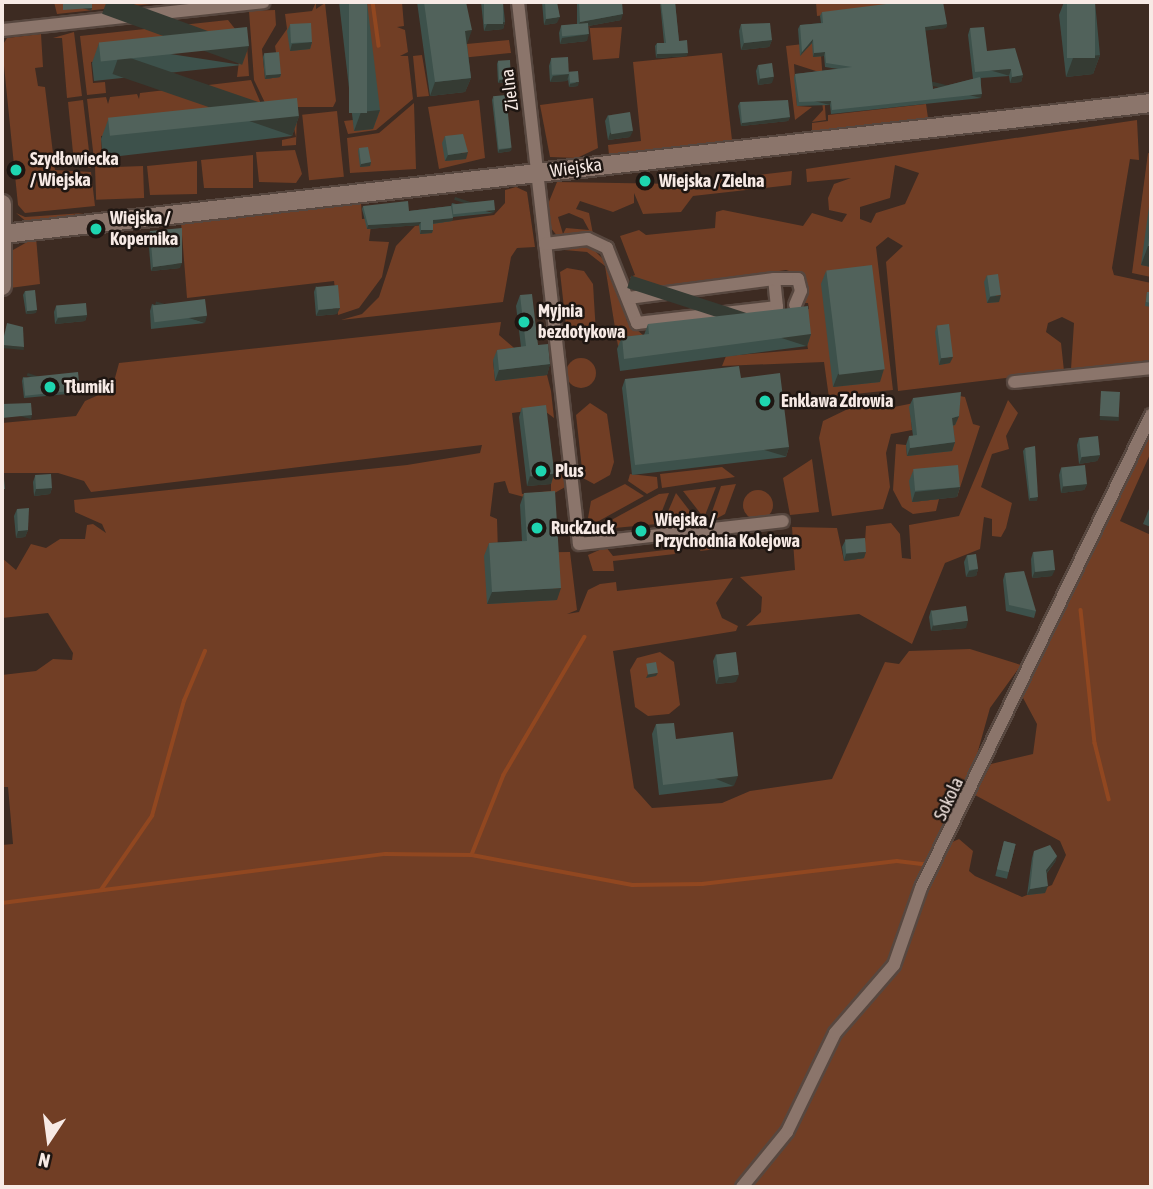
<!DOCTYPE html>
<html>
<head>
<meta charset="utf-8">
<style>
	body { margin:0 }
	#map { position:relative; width:1153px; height:1189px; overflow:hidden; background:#3d2b22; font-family:"Asap Condensed",sans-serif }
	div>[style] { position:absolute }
	.green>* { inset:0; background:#713e25; transform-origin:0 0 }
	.round { border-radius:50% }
	.stream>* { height:3.5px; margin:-1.75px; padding:0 1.75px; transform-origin:1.75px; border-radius:1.75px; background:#914720 }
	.roads { filter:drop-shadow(2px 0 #57473f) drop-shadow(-2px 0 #57473f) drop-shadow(0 2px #57473f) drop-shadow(0 -2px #57473f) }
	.street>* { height:12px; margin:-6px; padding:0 6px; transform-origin:6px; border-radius:6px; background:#8b756b }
	.secondary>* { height:18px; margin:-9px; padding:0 9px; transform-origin:9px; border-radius:9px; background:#8b756b }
	.wall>* { inset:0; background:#3d514b; transform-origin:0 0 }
	.shaded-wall>* { inset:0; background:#353b33; transform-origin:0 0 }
	.building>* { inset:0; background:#51625b; transform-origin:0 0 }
	.dots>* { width:19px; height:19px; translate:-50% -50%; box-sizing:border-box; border:4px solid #1e1612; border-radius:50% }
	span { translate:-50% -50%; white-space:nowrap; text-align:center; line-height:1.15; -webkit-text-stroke:5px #1e1612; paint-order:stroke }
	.street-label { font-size:18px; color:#f7eae5 }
	.poi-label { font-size:18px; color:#f7eae5; font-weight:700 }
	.left { translate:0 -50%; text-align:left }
	.frame { position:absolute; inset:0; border:4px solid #f7eae5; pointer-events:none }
	.north { position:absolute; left:14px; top:1105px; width:70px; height:70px; -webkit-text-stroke:5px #1e1612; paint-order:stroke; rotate:193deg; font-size:19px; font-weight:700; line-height:28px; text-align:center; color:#f7eae5 }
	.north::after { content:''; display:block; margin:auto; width:24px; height:32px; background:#f7eae5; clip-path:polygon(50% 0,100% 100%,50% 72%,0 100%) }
</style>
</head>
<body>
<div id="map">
	<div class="green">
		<i style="clip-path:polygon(54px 2px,170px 2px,57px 14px)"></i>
		<i style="clip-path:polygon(316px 2px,316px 9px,325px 3px,336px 101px,333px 107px,267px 107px,254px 80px,249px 11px,275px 10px,276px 25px,262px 49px,265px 79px,280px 77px,275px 46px,287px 29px,285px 14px,312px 11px)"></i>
		<i style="clip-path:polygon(358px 2px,402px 2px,404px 26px,397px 27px,405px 30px,408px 52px,400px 56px,408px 56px,413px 99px,376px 130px,348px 134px,344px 121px,353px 120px,355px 131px)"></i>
		<i style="clip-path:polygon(434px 2px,466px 2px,456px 45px,509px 40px,511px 53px,441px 60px)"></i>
		<i style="clip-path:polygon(587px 2px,590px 28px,622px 27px,619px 58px,593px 60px)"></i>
		<i style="clip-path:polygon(816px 2px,919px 2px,919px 3px,817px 16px)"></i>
		<i style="clip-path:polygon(228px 20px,247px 44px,249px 76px,237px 77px,241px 45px,91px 62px,93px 83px,105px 82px,106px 93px,87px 95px,80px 36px)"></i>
		<i style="clip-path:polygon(74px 32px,82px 96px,67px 98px,62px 38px,53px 38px)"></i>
		<i style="clip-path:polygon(41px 34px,43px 67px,35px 68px,38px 86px,45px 87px,55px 170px,91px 172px,95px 206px,25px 213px,18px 205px,2px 46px,7px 38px)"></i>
		<i style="clip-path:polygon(820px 42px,826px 120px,812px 122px,823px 110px,819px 72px,794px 64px,797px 106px,812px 107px,795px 120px,786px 46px)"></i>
		<i style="clip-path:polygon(722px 53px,732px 140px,609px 155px,608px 145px,641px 141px,633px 62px)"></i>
		<i style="clip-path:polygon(422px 55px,429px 96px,417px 97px,413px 56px)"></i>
		<i style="clip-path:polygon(251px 80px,264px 111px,297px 114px,296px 145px,282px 146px,282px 140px,296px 137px,291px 115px,101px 136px,102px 159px,114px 159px,115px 166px,95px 168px,87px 99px,106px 97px,108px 104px,110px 97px,137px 94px,139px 99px,140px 93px)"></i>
		<i style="clip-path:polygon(593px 98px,598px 148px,577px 158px,550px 157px,540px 105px)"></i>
		<i style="clip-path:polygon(83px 100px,91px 168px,74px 163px,68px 102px)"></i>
		<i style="clip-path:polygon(479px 100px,485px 158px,439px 169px,428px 107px)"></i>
		<i style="clip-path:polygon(414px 103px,416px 169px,350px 173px,347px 138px,379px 133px)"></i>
		<i style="clip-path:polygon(926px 104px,928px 118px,812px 132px,812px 123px,828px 121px,828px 115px)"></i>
		<i style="left:337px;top:111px;width:66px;height:35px;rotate:84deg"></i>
		<i style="clip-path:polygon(evenodd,1137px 120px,1139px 160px,1130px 159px,1112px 268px,1114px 275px,1151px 283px,1151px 360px,1071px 369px,1074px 323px,1062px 317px,1048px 323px,1046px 332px,1061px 343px,1064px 371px,898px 391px,886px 262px,903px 246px,888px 237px,876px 247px,893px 390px,845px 395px,830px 405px,824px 362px,722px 366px,726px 356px,808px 349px,800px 310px,809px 309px,808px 303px,802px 303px,798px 274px,786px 270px,637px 292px,630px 277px,635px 275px,620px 236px,639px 230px,646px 235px,715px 228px,716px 212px,723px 210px,803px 226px,812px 213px,842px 222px,847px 214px,829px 210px,828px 198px,834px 184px,851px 178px,807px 182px,806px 169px,1137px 120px,895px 165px,919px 173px,905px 204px,876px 213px,871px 223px,860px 219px,860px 207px,890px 198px,895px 165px)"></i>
		<i style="clip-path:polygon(295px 150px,302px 174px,296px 183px,259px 182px,256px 152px)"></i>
		<i style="clip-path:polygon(1148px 153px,1151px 154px,1151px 277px,1132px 273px)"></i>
		<i style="clip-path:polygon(253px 155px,253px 188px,204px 188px,201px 160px)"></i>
		<i style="clip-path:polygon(197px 161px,197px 194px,150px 195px,147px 166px)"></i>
		<i style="left:143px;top:166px;width:32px;height:48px;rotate:88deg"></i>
		<i style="clip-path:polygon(evenodd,792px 171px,791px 185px,693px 196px,681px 212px,643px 214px,634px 193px,634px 203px,613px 212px,580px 201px,576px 209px,589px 213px,593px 234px,558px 237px,550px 227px,548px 204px,557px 182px,678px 184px,792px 171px,569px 213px,583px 219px,589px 230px,566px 228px,563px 234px,558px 217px,569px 213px)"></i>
		<i style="clip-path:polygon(516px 187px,527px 192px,535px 247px,517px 248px,511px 257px,503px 302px,341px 320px,362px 314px,379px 297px,396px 246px,415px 226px,494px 215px,505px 203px,505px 190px)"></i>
		<i style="clip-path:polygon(361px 202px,362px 219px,372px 218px,369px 241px,389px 242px,382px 277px,359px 308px,338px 315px,334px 281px,187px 298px,181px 222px)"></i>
		<i style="clip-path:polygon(16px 213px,25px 217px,84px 213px,28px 223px)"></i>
		<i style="clip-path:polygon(36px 237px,40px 284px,10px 288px,13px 250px)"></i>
		<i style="clip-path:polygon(590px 246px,614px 270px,627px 321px,644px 336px,618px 346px,605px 266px,587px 252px,564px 250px)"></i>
		<i style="clip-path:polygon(567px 268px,584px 271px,593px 284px,596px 334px,588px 338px,567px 335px,560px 272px)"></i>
		<i style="clip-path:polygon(501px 322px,499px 335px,520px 353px,493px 360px,495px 380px,547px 375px,551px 391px,554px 418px,542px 409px,512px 413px,522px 494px,551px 491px,551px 475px,560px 472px,567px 486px,551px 495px,524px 497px,509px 493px,505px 481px,494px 483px,490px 516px,497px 519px,498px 553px,570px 552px,577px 610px,567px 614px,579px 612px,588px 590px,600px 584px,616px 582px,617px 591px,733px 578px,716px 603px,722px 618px,738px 626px,736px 631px,613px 651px,634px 788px,652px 808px,722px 803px,750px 791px,832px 779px,885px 662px,899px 664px,909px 651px,970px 649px,1021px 665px,990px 708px,964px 801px,922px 881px,896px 959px,850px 1010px,860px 1010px,893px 973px,923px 889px,950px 843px,959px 839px,973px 851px,969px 871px,975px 876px,1022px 897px,1052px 885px,1066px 855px,1060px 841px,975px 795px,991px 764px,1033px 754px,1037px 724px,1022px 696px,1151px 429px,1151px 452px,1120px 521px,1151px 535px,1151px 1187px,746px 1187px,775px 1143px,739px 1187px,2px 1187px,2px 845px,13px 844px,8px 787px,2px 787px,2px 675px,36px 671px,53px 659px,72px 660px,73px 653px,48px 613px,2px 618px,2px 558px,16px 570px,31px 544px,46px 548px,60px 539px,85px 539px,87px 525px,93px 524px,106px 533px,102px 524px,75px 512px,74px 500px,407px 465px,480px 453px,482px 445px,91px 492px,84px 481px,58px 473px,2px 473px,2px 423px,76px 416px,85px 401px,112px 389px,119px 363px)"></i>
		<i class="round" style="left:566px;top:358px;width:30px;height:30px"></i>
		<i style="clip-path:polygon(954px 395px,965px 397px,973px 424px,980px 426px,957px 497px,954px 475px,912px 502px,939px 499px,936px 511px,913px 514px,902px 507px,893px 490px,896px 444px,906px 445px,907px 456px,950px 426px,959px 411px,958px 401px,910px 407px,912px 430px,891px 434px,886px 453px,890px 487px,883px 509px,832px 516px,819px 438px,823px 421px,854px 406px,894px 407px)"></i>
		<i style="clip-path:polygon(1008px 400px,1018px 413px,1006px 436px,1009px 449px,992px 454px,981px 487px,1012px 503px,1006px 528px,1001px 537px,992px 536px,992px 519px,984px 517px,980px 549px,945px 563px,912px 644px,859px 614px,746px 626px,761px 612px,762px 597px,740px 577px,795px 570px,792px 527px,837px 528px,844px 561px,864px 558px,866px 526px,891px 523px,900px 534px,902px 558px,911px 559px,909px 525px,959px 516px)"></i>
		<i style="clip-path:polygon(590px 403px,607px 414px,614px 462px,610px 475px,594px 484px,583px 478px,576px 415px)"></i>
		<i style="clip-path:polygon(812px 459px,819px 512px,790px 515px,783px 478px)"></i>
		<i style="clip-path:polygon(722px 467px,735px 477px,662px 488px,660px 474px)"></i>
		<i style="clip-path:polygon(630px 474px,657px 477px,658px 488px,647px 494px,628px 481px)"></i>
		<i style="clip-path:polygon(625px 484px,644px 496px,597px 522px,588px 518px,591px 501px)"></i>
		<i style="clip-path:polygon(736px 484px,725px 514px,708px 523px,721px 486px)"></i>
		<i style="clip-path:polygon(716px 487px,704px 518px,683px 491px)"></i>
		<i class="round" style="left:743px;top:490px;width:30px;height:30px"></i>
		<i style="clip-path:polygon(669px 493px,657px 524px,593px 530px,659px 494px)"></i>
		<i style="clip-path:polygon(676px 493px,696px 519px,663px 523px)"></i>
		<i style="clip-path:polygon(708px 535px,711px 544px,779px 536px,779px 542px,700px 551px)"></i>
		<i style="clip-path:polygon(606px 547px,613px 556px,674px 549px,675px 554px,613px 561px,614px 571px,593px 571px,588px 555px)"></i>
		<i style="clip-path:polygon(660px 652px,674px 662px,680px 705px,669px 714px,648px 716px,635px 707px,630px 670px,637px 658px)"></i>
	</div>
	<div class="stream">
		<i style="left:373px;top:2px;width:44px;rotate:82.2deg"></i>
		<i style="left:1081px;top:610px;width:134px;rotate:84deg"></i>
		<i style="left:1095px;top:743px;width:58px;rotate:76deg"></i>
		<i style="left:585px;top:637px;width:160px;rotate:120.4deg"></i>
		<i style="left:504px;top:775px;width:86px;rotate:111.8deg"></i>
		<i style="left:472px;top:855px;width:163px;rotate:10.6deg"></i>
		<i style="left:632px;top:885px;width:70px;rotate:-0.8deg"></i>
		<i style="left:702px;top:884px;width:196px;rotate:-6.7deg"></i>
		<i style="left:897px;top:861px;width:31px;rotate:7deg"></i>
		<i style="left:101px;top:890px;width:90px;rotate:-55.4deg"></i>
		<i style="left:152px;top:816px;width:119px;rotate:-74.5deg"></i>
		<i style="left:184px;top:701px;width:54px;rotate:-67.2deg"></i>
		<i style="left:2px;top:903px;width:386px;rotate:-7.3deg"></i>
		<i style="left:385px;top:854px;width:87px;rotate:0.7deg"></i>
	</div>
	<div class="roads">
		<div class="street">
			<i style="left:518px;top:2px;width:545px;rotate:83.58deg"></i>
			<i style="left:579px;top:544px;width:205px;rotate:-6.4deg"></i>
			<i style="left:2px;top:30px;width:263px;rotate:-6.1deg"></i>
			<i style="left:545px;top:244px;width:43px;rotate:-6.6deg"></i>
			<i style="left:588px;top:239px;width:21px;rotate:25deg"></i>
			<i style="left:607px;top:248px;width:81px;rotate:68.2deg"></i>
			<i style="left:637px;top:323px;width:141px;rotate:-6.5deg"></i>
			<i style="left:777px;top:307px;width:28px;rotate:-96deg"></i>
			<i style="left:774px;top:279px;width:147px;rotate:172.6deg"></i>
			<i style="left:774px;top:279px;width:24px"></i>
			<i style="left:798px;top:279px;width:12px;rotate:76deg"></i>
			<i style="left:801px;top:291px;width:15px;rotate:113deg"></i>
			<i style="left:1014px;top:382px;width:138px;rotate:-5.8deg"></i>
			<i style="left:742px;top:1187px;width:71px;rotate:-50.7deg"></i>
			<i style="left:787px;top:1132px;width:110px;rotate:-64.1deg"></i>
			<i style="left:835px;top:1033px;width:90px;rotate:-49.1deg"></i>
			<i style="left:894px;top:965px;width:82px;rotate:-70.7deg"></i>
			<i style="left:921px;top:888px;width:526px;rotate:-64.07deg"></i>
		</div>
		<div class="secondary">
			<i style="left:2px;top:204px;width:82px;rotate:90deg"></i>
			<i style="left:3px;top:234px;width:1155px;rotate:-6.51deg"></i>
		</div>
	</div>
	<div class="wall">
		<i style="clip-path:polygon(339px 2px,367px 2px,380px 110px,373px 129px,354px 131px)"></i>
		<i style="clip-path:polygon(417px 2px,466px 2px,467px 44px,471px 78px,465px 92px,430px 96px)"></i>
		<i style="clip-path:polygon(481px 2px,503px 2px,505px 22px,503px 29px,484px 31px)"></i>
		<i style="clip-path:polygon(542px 2px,557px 2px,557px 23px,544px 25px)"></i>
		<i style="clip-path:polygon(577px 2px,622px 2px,621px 20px,588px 26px,587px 41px,560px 44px,559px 33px,561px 26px,577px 24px)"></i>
		<i style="clip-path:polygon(660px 2px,675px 2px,679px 41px,687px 56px,656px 58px,655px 46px,657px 43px,664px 43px)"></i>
		<i style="clip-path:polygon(1064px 2px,1095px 2px,1100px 55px,1093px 74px,1066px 77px,1059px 15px)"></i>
		<i style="clip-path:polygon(822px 12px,947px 24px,946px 28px,925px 30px,933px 89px,973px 79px,968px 35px,970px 28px,987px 51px,1023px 75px,1021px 82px,1010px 83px,1009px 76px,981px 78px,981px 98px,831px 114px,830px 105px,797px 106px,794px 78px,795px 74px,838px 69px,825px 67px,824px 56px,813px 57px,812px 43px,800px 56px,798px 29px,800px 25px,821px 23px,820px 16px)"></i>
		<i style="clip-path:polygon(741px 24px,772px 40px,769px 47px,741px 50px,739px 31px)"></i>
		<i style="clip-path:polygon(290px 25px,312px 42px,310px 49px,290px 51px,287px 31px)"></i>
		<i style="clip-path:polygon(99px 43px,242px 65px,94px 81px,92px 63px)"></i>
		<i style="clip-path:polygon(264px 54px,281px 74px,280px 77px,265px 79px,263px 57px)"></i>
		<i style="clip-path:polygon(551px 59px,569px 72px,578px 86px,569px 87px,568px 79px,567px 81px,550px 82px,549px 66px)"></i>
		<i style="clip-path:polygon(498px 61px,511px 79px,510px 82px,498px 83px,497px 64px)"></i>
		<i style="clip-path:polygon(758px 65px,772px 83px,758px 85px,756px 71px)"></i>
		<i style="clip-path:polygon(493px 97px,511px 151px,498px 153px,492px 100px)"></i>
		<i style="clip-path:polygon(740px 102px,790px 117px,788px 121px,741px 126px,738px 106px)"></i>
		<i style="clip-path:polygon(608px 115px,630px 137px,608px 140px,605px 121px)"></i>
		<i style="clip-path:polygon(299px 116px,292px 136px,103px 158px,101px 139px,108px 120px)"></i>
		<i style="clip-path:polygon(445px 136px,466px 159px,445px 161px,442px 143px)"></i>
		<i style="clip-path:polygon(359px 148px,371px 162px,370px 166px,360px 167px,358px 151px)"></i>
		<i style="clip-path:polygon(1151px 192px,1151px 267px,1141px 265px)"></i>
		<i style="clip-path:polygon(452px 203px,494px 213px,453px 217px,452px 221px,433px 224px,432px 233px,420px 234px,419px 225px,367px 229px,362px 209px,363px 206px,409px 211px,451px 206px)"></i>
		<i style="clip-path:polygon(150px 231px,180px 268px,151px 271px,148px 236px)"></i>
		<i style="clip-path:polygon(826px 271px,880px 382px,833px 387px,821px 284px)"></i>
		<i style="clip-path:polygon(987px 275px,999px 302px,987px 303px,984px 282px)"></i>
		<i style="clip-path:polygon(316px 286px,337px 314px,316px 316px,314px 292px)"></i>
		<i style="clip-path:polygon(25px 291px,36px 313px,26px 314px,23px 295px)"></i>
		<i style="clip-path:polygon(1147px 292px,1151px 292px,1151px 307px,1145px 306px)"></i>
		<i style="clip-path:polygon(520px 295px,538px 345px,550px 364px,547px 375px,495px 381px,493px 360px,497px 350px,521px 347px,516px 306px)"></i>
		<i style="clip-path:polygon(152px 304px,205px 323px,151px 329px,150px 311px)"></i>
		<i style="clip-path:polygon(56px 306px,87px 315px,85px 321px,55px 324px,54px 312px)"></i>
		<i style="clip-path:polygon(648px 324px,811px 334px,807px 346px,620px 371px,617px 349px,622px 337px,644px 335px)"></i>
		<i style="clip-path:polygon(937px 325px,950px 363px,939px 365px,935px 332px)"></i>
		<i style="clip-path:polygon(23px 377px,80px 390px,79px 393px,24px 398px,22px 381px)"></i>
		<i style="clip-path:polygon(741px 378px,789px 447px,786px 457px,632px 475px,622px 388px,625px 379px)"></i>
		<i style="clip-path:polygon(913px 398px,959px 416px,955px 425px,953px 426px,955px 442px,952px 451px,907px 456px,906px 445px,909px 436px,913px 436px,909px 407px)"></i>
		<i style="clip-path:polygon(522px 407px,554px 474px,551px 484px,527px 486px,519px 417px)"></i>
		<i style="clip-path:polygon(1079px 438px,1100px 455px,1097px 461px,1079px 464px,1077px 445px)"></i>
		<i style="clip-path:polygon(1025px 448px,1037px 501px,1029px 501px,1023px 451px)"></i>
		<i style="clip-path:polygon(1061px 468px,1087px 484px,1084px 490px,1061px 493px,1059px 475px)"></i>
		<i style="clip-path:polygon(913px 471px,960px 487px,957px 497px,912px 502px,909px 481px)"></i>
		<i style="clip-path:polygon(35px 476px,52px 488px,50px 494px,34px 496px,33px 482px)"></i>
		<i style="clip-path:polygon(524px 493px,557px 600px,487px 604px,484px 556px,489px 543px,522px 541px,520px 505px)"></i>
		<i style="clip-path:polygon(1151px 504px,1151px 527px,1143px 524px)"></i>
		<i style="clip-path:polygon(17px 509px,28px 530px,25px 537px,16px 538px,14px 516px)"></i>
		<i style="clip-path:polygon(845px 541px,864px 558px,844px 561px,842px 547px)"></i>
		<i style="clip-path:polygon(1033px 552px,1052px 576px,1032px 578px,1031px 559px)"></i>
		<i style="clip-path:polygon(967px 555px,978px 569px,976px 576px,966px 577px,964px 562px)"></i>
		<i style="clip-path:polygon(1005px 573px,1036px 611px,1034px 618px,1006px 611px,1003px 580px)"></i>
		<i style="clip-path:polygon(931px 610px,966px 628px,931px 631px,929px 617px)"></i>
		<i style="clip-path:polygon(716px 654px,736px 682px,716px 684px,713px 661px)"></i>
		<i style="clip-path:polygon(656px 724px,734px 786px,659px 795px,652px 734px)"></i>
		<i style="left:1004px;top:841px;width:12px;height:36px;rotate:14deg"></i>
		<i style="clip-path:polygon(1034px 851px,1057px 856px,1055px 862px,1047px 873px,1045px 893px,1027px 895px,1032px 858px)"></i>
	</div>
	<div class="shaded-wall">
		<i style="left:92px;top:8px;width:3px;height:29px;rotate:108deg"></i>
		<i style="clip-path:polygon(623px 14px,621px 20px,577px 28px,580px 22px)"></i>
		<i style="clip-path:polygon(560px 17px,557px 23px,544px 25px,546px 19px)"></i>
		<i style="clip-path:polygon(505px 22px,503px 29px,484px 31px,487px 24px)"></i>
		<i style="clip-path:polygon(947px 24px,946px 28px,923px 31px,925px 27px)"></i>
		<i style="clip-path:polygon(472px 30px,467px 44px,460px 45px,465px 31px)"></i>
		<i style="clip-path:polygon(589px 34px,587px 41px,560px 44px,562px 38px)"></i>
		<i style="clip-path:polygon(813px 39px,812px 43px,800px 56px,802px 52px)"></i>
		<i style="clip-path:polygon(772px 40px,769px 47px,741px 50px,744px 43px)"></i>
		<i style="clip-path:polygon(312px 42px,310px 49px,290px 51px,292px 44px)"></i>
		<i style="left:249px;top:46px;width:20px;height:149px;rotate:110deg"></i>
		<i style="clip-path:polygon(825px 52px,824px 56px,813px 57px,814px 53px)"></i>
		<i style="clip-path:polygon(688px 53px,687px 56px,656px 58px,657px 54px)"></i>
		<i style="clip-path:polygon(1100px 55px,1093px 74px,1066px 77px,1073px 58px)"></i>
		<i style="left:1011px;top:69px;width:7px;height:36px;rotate:106deg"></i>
		<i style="clip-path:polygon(281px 74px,280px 77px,265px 79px,266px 75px)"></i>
		<i style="clip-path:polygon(569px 74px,567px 81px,550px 82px,553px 76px)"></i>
		<i style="clip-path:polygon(1023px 75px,1021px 82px,1010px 83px,1012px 77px)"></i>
		<i style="clip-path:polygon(774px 77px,772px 83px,758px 85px,760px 78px)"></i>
		<i style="clip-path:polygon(471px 78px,465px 92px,430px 96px,435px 82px)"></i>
		<i style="clip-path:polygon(511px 79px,510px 82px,498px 83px,500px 80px)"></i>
		<i style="clip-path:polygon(579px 82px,578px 86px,569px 87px,570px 84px)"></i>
		<i style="left:982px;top:94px;width:4px;height:151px;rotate:104deg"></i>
		<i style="left:831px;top:101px;width:4px;height:32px;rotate:104deg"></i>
		<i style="clip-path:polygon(380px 110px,373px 129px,354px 131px,361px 112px)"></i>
		<i style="left:299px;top:116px;width:21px;height:190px;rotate:109deg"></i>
		<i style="clip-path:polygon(790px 117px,788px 121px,741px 126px,742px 123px)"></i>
		<i style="clip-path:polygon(633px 131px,630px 137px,608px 140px,610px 133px)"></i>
		<i style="clip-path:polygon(512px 148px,511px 151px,498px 153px,499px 150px)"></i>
		<i style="clip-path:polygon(468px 152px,466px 159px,445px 161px,448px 155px)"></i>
		<i style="clip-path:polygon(371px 162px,370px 166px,360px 167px,361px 164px)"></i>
		<i style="left:495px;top:210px;width:3px;height:42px;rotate:108deg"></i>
		<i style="clip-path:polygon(453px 218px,452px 221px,431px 224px,433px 220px)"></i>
		<i style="clip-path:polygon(421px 222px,419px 225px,367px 229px,368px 225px)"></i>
		<i style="clip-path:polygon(421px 230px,433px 230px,432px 233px,420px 234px)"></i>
		<i style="clip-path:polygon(1148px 246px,1151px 246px,1151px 267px,1141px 265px)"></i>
		<i style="clip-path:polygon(182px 263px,180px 268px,151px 271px,153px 267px)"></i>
		<i style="clip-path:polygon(1001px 295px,999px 302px,987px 303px,990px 297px)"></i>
		<i style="clip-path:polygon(340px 308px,337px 314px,316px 316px,319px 310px)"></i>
		<i style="clip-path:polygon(37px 310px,36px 313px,26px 314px,27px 311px)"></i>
		<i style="clip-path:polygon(87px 315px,85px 321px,55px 324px,58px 318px)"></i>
		<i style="left:207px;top:316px;width:7px;height:53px;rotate:106deg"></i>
		<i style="left:811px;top:334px;width:13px;height:189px;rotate:108deg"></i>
		<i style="left:2px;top:345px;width:22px;height:3px;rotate:5deg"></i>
		<i style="clip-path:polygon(953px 357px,950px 363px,939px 365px,941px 358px)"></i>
		<i style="clip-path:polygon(550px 364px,547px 375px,495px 381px,499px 370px)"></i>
		<i style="clip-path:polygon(884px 369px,880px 382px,833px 387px,838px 374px)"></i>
		<i style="left:80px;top:390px;width:3px;height:55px;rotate:108deg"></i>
		<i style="left:32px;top:415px;width:4px;height:30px;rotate:104deg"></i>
		<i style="clip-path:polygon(959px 416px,955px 425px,949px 426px,952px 418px)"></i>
		<i style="left:1100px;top:416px;width:19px;height:4px;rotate:3deg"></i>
		<i style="clip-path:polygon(955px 442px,952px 451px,907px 456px,910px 448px)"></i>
		<i style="left:789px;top:447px;width:10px;height:155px;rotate:107deg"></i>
		<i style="clip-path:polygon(1100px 455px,1097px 461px,1079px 464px,1082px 457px)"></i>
		<i style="clip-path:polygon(554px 474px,551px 484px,527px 486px,530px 476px)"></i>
		<i style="clip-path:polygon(1087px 484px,1084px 490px,1061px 493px,1063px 486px)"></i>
		<i style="clip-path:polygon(960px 487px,957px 497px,912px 502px,915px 492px)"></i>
		<i style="clip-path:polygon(52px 488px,50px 494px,34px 496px,36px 489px)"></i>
		<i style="clip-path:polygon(1038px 497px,1037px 501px,1029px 501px,1030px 498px)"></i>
		<i style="clip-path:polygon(28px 530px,25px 537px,16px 538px,18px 531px)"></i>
		<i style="clip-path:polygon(866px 552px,864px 558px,844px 561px,846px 554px)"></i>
		<i style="clip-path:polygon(978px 569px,976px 576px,966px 577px,969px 571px)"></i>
		<i style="clip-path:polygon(1055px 570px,1052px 576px,1032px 578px,1035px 571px)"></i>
		<i style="clip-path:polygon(561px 588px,557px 600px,487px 604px,492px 592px)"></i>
		<i style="clip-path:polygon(968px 621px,966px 628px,931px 631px,933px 625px)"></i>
		<i style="clip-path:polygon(658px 673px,656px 676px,646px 678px,648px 674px)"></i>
		<i style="clip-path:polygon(739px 675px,736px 682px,716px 684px,719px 677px)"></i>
		<i style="left:738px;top:776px;width:11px;height:76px;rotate:112deg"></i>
		<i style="clip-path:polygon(1057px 856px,1055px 862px,1044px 876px,1046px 870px)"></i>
		<i style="clip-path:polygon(1048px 886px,1045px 893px,1027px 895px,1030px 889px)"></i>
	</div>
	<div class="building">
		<i style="clip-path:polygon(63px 2px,92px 2px,92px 8px,63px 10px)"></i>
		<i style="left:349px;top:2px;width:18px;height:111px"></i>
		<i style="clip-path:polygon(424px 2px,466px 2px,472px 30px,465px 31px,471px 78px,435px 82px)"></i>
		<i style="left:484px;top:2px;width:19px;height:22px"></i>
		<i style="clip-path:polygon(545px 2px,557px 2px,560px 17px,546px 19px)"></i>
		<i style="clip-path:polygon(579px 2px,622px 2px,623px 14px,580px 22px)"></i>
		<i style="clip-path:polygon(661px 2px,675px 2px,679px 41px,687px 40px,688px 53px,657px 54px,657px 43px,666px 43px)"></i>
		<i style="clip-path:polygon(902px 2px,943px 2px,947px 24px,925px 27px,933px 89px,980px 77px,982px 94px,832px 110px,831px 101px,799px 102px,795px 74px,852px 67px,826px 63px,825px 52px,814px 53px,813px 39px,802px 52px,800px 25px,823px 23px,822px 12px)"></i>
		<i style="left:1067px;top:2px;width:28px;height:56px"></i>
		<i style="left:311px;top:23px;width:19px;height:21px;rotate:87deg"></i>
		<i style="left:588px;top:23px;width:11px;height:27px;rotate:85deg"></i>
		<i style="clip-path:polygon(770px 23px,772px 40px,744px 43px,741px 24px)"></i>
		<i style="left:247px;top:27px;width:19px;height:149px;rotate:84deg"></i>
		<i style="clip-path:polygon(984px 27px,987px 51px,1015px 48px,1023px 75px,1012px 77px,1011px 69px,975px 72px,970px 28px)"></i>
		<i style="left:279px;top:52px;width:22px;height:15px;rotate:85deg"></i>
		<i style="left:568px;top:57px;width:17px;height:17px;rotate:87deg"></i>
		<i style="left:510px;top:60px;width:19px;height:12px;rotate:87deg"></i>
		<i style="left:772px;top:63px;width:14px;height:14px;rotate:82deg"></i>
		<i style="left:578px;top:71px;width:11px;height:9px;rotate:85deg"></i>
		<i style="left:506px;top:95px;width:53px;height:13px;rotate:84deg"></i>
		<i style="left:297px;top:98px;width:18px;height:190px;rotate:84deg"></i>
		<i style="clip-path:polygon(788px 100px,790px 117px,742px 123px,740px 102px)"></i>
		<i style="left:630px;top:112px;width:19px;height:22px;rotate:81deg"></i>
		<i style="clip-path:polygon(463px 134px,468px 152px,448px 155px,445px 136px)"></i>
		<i style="clip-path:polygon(368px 147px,371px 162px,361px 164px,359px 148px)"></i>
		<i style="left:494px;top:200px;width:10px;height:42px;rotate:84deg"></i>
		<i style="clip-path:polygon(408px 201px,409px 211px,451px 206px,453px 218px,433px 220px,433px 230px,421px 230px,421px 222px,368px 225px,363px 206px)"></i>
		<i style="clip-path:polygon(1151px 221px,1151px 246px,1148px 246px)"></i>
		<i style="clip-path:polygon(182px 228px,182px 263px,153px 267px,150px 231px)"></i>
		<i style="left:872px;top:265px;width:105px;height:46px;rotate:83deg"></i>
		<i style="left:998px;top:274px;width:21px;height:11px;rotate:82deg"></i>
		<i style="left:338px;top:285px;width:23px;height:22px;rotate:85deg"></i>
		<i style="left:35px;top:290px;width:20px;height:10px;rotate:84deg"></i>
		<i style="clip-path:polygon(1147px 292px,1151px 292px,1151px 303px,1146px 302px)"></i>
		<i style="clip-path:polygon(532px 294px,538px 345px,548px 344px,550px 364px,499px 370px,497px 350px,526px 346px,520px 295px)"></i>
		<i style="left:205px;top:299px;width:17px;height:53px;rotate:83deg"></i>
		<i style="left:86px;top:303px;width:12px;height:30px;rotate:85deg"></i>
		<i style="clip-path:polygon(808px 306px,811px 334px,624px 359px,622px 337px,649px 334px,648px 324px)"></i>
		<i style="clip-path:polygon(7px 323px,23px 327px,24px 347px,2px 345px)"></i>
		<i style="left:949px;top:324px;width:33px;height:12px;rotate:83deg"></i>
		<i style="clip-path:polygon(739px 366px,741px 378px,780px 373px,789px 447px,635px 465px,625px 379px)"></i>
		<i style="left:78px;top:372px;width:18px;height:55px;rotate:84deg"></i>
		<i style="left:1101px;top:391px;width:19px;height:25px;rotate:3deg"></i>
		<i style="clip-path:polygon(961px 392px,959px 416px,952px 418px,955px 442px,910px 448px,909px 436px,917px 435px,913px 398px)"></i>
		<i style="clip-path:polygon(31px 403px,32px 415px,2px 418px,2px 404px)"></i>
		<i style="left:546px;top:405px;width:69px;height:24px;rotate:83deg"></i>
		<i style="left:1098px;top:436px;width:19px;height:19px;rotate:84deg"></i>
		<i style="clip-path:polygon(1035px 446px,1038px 497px,1030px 498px,1025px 448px)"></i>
		<i style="left:958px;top:465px;width:22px;height:45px;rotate:85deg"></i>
		<i style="left:1085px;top:465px;width:19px;height:24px;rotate:84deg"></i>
		<i style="left:51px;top:474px;width:14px;height:16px;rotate:86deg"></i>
		<i style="clip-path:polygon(4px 479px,5px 489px,2px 489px,2px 480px)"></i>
		<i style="clip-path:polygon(555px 491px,561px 588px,492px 592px,489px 543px,527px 541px,524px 493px)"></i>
		<i style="clip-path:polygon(29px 508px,28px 530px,18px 531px,17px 509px)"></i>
		<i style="left:865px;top:538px;width:14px;height:20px;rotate:86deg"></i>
		<i style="left:1053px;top:550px;width:20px;height:20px;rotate:84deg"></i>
		<i style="left:976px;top:554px;width:15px;height:9px;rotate:82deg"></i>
		<i style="clip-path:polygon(1024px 571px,1036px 611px,1009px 605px,1005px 573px)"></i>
		<i style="left:966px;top:606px;width:15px;height:35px;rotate:82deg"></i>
		<i style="left:736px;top:652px;width:23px;height:20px;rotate:83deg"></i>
		<i style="left:656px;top:662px;width:11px;height:10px;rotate:80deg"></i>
		<i style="clip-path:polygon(674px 723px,676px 739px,733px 732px,738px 776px,663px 785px,656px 724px)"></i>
		<i style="left:1004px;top:841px;width:12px;height:29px;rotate:14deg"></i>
		<i style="clip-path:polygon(1050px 845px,1057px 856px,1046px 870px,1048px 886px,1030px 889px,1034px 851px)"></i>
	</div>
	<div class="dots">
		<i style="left:16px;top:170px;background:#1ed5b0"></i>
		<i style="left:645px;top:181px;background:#1ed5b0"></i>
		<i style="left:96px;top:229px;background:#1ed5b0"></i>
		<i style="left:524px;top:322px;background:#1ed5b0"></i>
		<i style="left:50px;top:387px;background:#1ed5b0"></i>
		<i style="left:765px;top:401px;background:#1ed5b0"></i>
		<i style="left:541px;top:471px;background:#1ed5b0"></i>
		<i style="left:537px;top:528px;background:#1ed5b0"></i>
		<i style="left:641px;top:531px;background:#1ed5b0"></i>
	</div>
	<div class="street-label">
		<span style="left:510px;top:90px;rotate:-97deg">Zielna</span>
		<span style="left:576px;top:168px;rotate:-8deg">Wiejska</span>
		<span style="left:949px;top:799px;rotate:-65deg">Sokola</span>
	</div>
	<div class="poi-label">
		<span class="left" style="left:30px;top:170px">Szydłowiecka<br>/ Wiejska</span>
		<span class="left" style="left:659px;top:181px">Wiejska / Zielna</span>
		<span class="left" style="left:110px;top:229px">Wiejska /<br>Kopernika</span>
		<span class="left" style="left:538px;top:322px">Myjnia<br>bezdotykowa</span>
		<span class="left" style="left:64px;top:387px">Tłumiki</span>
		<span class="left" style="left:781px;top:401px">Enklawa Zdrowia</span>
		<span class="left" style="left:555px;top:471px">Plus</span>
		<span class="left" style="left:655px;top:531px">Wiejska /<br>Przychodnia Kolejowa</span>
		<span class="left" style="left:551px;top:528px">RuckZuck</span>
	</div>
	<div class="frame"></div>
	<div class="north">N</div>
</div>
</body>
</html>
